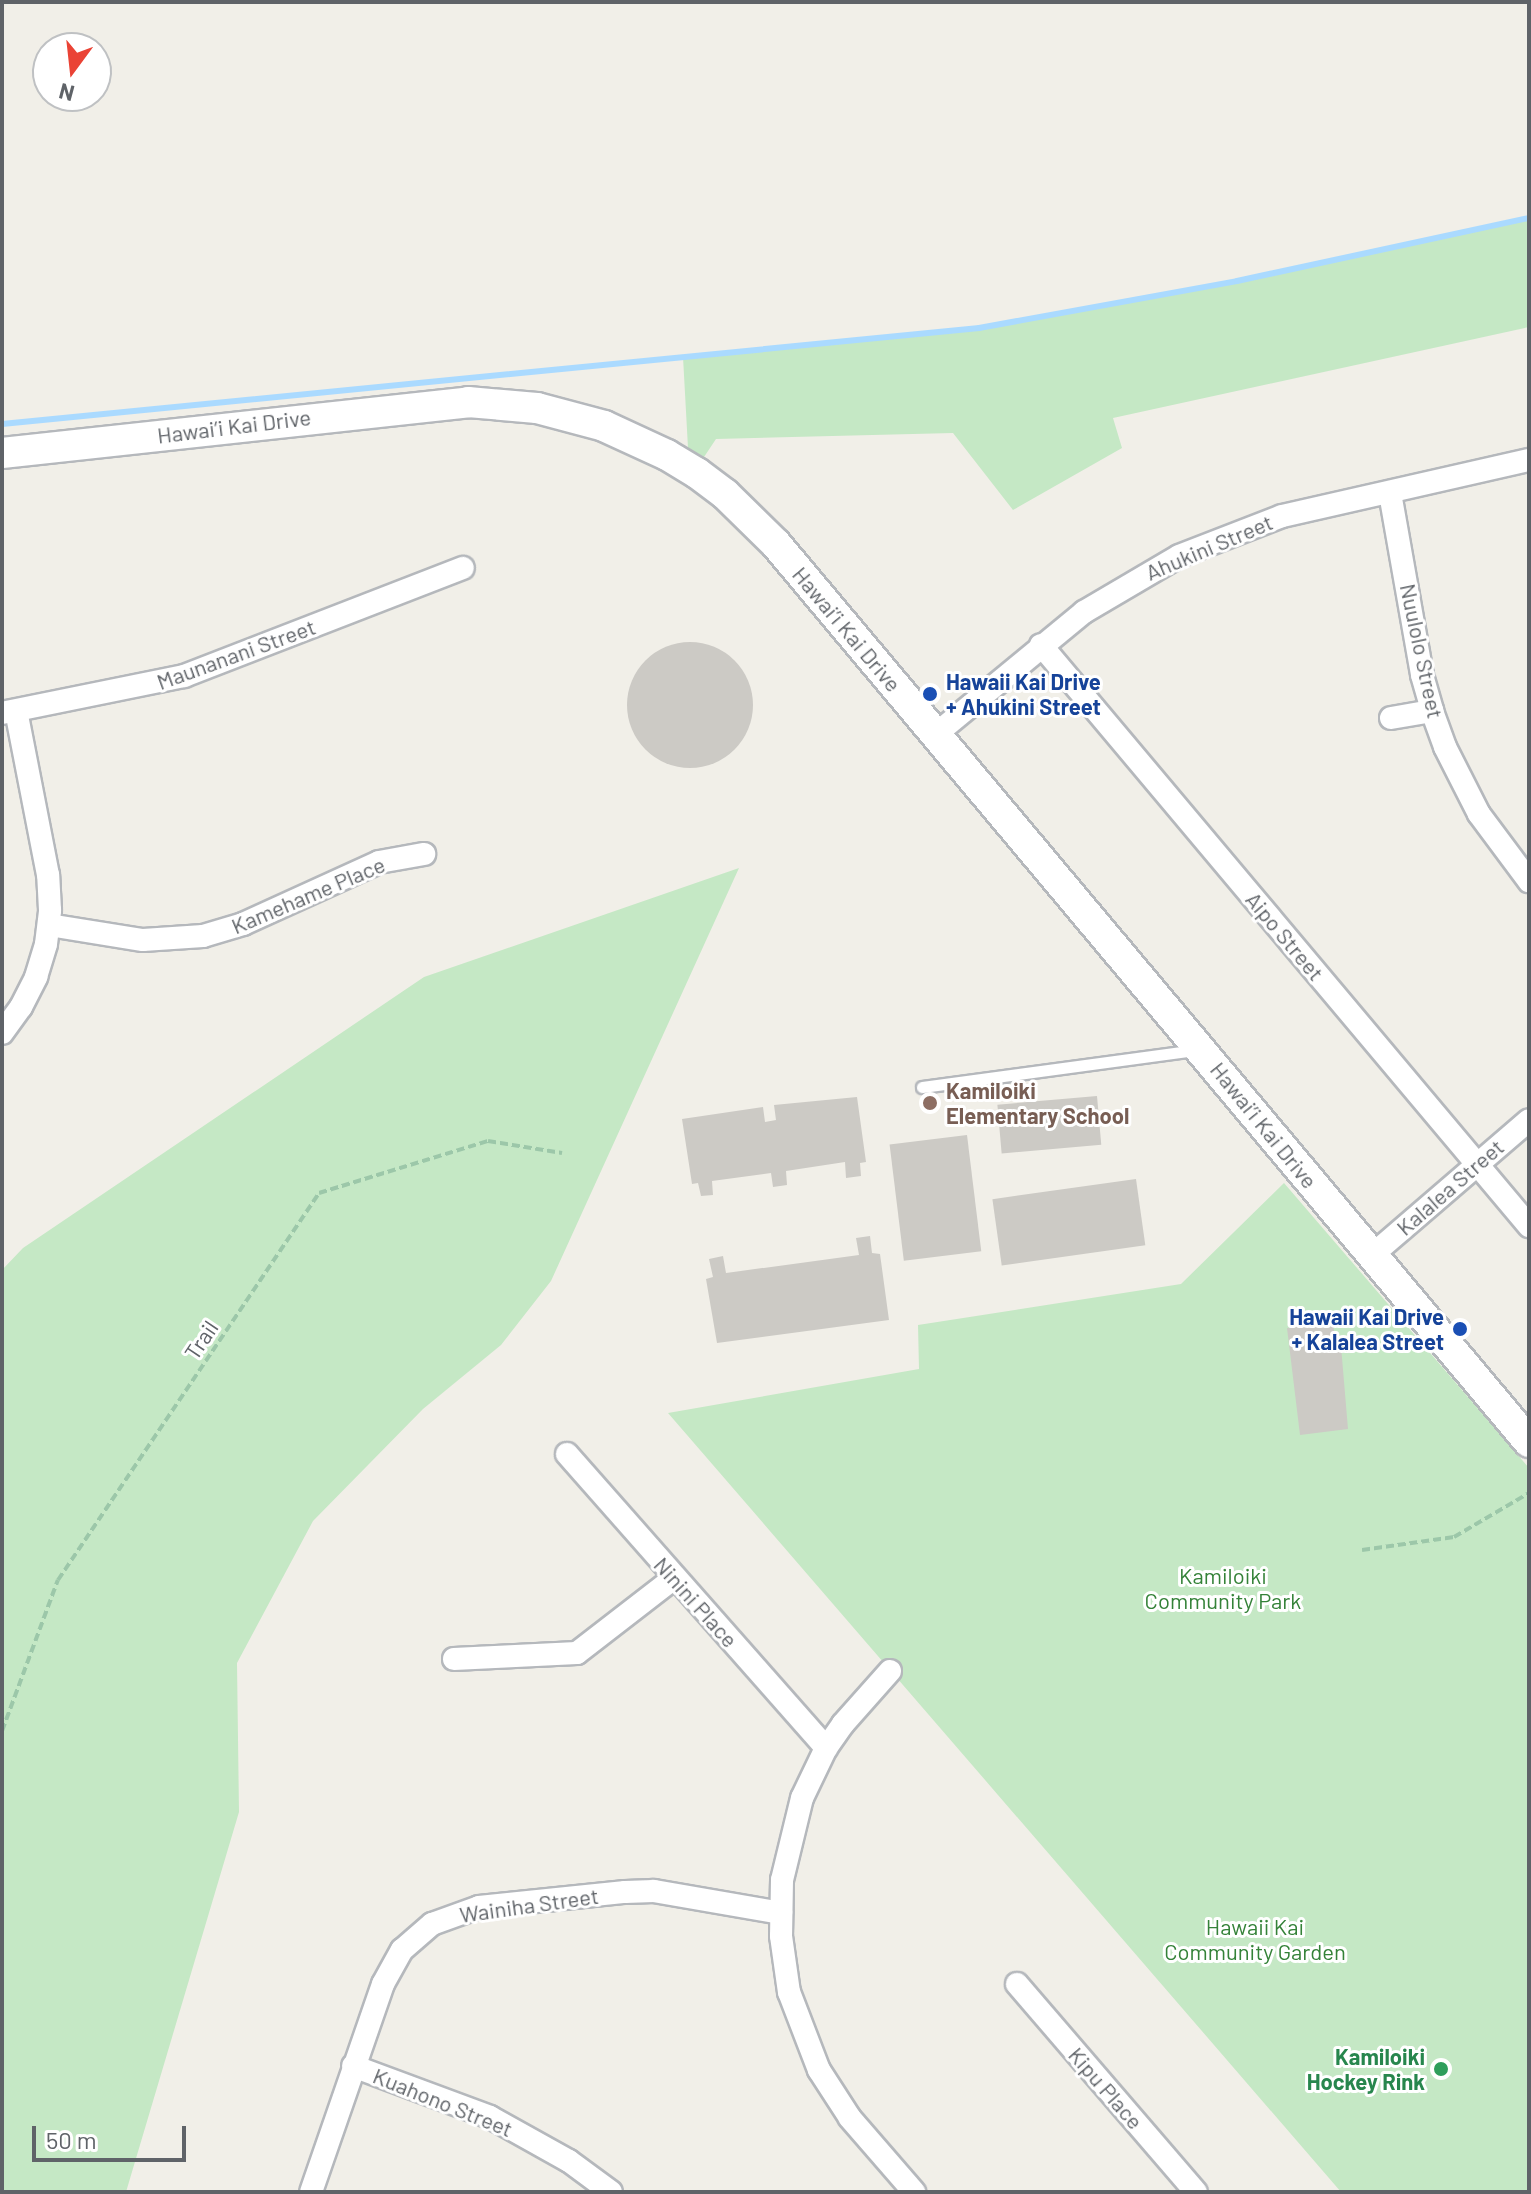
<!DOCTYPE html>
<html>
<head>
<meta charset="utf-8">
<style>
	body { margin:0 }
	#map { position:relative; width:1531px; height:2194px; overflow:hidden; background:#f1efe8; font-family:Barlow,sans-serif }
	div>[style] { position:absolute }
	.green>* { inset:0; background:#c5e8c5 }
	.stream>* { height:6px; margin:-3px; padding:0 3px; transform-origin:3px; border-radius:3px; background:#aadaff }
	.building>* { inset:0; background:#cccac5; transform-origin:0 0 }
	.round { border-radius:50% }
	.path>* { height:4px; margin-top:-2px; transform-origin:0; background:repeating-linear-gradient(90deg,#9cc7a9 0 8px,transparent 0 12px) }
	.roads { filter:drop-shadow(2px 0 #b5b8bc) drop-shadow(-2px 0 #b5b8bc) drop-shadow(0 2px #b5b8bc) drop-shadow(0 -2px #b5b8bc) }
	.lane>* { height:11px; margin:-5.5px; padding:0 5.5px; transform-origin:5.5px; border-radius:5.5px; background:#fff }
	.street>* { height:22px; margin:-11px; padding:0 11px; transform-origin:11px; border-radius:11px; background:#fff }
	.secondary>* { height:30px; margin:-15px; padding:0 15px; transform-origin:15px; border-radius:15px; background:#fff }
	.dots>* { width:22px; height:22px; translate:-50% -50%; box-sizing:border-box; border:4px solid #fff; border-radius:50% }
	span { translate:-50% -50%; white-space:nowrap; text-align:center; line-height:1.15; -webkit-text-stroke:6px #fff; paint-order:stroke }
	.street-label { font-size:22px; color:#5f6368 }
	.transit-label { font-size:22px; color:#164399; font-weight:700 }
	.left { translate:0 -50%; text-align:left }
	.right { translate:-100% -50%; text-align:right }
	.education-label { font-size:22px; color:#785e54; font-weight:700 }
	.park-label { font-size:22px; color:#348238 }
	.leisure-label { font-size:22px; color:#27864d; font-weight:700 }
	.frame { position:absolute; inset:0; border:4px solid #5f6368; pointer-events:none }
	.north { position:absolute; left:32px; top:32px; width:80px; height:80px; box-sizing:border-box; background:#fff; border:2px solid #bfc1c3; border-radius:50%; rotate:195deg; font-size:22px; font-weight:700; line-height:32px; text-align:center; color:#5f6368 }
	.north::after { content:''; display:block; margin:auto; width:28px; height:36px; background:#ea4335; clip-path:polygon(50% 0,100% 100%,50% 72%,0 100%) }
	.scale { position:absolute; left:32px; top:2126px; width:154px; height:36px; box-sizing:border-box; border:4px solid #5f6368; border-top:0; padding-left:10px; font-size:24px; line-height:28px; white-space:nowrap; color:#5f6368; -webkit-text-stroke:6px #fff; paint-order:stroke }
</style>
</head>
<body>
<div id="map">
	<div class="green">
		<i style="clip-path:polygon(1529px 218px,1529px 327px,1113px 418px,1122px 448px,1013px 510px,953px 433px,716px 439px,704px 457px,688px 448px,683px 357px,979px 328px,1237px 281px)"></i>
		<i style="clip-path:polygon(739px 868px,551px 1281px,501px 1345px,423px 1409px,313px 1521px,237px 1663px,239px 1812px,126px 2192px,2px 2192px,2px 1270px,23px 1248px,424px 977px)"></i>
		<i style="clip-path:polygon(1284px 1183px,1529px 1468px,1529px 2192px,1341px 2192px,668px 1413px,919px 1369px,918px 1325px,1181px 1284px)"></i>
	</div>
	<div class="stream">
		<i style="left:2px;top:424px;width:982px;rotate:-5.61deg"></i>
		<i style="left:979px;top:328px;width:262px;rotate:-10.3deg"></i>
		<i style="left:1237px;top:281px;width:299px;rotate:-12.2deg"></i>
	</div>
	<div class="building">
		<i class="round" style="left:627px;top:642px;width:126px;height:126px"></i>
		<i style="left:1097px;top:1096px;width:49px;height:100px;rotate:85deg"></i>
		<i style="clip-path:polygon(857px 1097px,866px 1162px,860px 1163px,861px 1176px,846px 1178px,845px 1162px,786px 1171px,787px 1185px,773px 1187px,771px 1173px,712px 1181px,713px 1195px,701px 1196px,698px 1183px,692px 1184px,682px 1119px,763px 1107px,765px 1122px,776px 1120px,774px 1105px)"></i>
		<i style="left:967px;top:1135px;width:117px;height:78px;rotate:83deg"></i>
		<i style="left:1136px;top:1179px;width:67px;height:145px;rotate:82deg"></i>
		<i style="clip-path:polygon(870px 1236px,872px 1253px,880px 1254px,889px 1320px,717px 1343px,706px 1279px,713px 1277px,709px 1259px,723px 1256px,726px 1273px,859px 1255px,856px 1238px)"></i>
		<i style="clip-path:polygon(1333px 1322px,1336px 1347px,1341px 1346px,1348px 1429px,1300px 1435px,1287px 1328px)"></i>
	</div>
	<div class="path">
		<i style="left:1362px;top:1550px;width:93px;rotate:-8deg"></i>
		<i style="left:1454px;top:1537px;width:87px;rotate:-30.4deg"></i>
		<i style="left:2px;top:1731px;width:161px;rotate:-69.7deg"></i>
		<i style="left:58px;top:1580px;width:467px;rotate:-56deg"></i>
		<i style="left:319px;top:1193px;width:177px;rotate:-17.1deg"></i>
		<i style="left:488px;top:1141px;width:75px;rotate:9.2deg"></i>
	</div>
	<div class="roads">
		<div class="lane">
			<i style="left:922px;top:1087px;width:277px;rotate:-7.7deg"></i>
		</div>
		<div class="street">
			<i style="left:1390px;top:493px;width:185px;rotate:80deg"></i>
			<i style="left:1422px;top:675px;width:37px;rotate:74deg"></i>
			<i style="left:1432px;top:711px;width:38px;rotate:70deg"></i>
			<i style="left:1445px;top:747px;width:75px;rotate:63.1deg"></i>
			<i style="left:1479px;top:814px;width:84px;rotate:53.3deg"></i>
			<i style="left:1041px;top:645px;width:759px;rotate:49.97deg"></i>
			<i style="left:2px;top:713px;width:186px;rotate:-11.5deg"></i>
			<i style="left:184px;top:676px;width:299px;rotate:-21.2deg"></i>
			<i style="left:1391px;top:718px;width:42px;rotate:-9.7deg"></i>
			<i style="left:936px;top:734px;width:192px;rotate:-39.5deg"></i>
			<i style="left:1084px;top:612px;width:110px;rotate:-30.5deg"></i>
			<i style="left:1179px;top:556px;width:110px;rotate:-21.2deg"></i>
			<i style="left:1282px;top:516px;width:253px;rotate:-12.8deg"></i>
			<i style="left:49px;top:925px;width:95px;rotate:9.1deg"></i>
			<i style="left:143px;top:940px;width:60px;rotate:-3.8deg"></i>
			<i style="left:203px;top:936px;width:42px;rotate:-16.7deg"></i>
			<i style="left:243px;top:924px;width:149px;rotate:-24.5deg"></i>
			<i style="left:379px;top:862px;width:46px;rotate:-10.1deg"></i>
			<i style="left:2px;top:1033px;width:32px;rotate:-54deg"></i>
			<i style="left:21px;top:1007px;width:34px;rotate:-63deg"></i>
			<i style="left:36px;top:977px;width:34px;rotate:-73deg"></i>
			<i style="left:46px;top:944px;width:34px;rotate:-83deg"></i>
			<i style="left:50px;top:910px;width:35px;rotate:-93deg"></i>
			<i style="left:48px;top:875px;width:167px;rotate:-101deg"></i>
			<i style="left:1371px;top:1256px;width:208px;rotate:-40.7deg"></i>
			<i style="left:567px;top:1454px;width:392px;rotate:48.6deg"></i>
			<i style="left:454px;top:1659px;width:123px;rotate:-2.8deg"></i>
			<i style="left:577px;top:1653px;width:123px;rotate:-37.7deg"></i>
			<i style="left:890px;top:1671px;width:71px;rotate:131.6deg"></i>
			<i style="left:843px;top:1724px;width:29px;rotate:125deg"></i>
			<i style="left:826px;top:1748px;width:55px;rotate:115.6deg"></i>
			<i style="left:802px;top:1798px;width:84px;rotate:103.7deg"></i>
			<i style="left:782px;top:1880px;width:56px;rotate:91deg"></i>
			<i style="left:781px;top:1936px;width:57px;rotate:81.9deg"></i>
			<i style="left:789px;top:1992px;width:84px;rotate:69deg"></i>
			<i style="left:819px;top:2070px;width:57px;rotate:57.1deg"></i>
			<i style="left:850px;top:2118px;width:98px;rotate:49.1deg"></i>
			<i style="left:1017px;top:1984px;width:274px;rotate:49.3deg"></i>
			<i style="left:353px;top:2066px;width:146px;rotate:20.4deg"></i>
			<i style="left:490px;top:2117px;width:90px;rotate:29.1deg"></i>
			<i style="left:569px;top:2161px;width:52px;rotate:36.4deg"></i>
			<i style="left:311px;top:2192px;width:220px;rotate:-70.9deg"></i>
			<i style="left:383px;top:1984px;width:39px;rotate:-61deg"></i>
			<i style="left:402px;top:1950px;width:40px;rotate:-41deg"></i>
			<i style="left:432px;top:1924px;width:50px;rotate:-19.9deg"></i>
			<i style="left:479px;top:1907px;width:147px;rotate:-5.9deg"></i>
			<i style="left:625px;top:1892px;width:29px;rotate:-2deg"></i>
			<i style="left:654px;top:1891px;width:129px;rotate:9.8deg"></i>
		</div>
		<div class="secondary">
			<i style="left:2px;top:453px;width:469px;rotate:-6.2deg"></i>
			<i style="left:468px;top:402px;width:69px;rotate:5deg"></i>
			<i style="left:537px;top:408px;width:69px;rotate:15deg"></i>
			<i style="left:604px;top:426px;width:69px;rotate:24.7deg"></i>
			<i style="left:667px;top:455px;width:35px;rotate:31deg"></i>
			<i style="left:697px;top:473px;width:35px;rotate:37deg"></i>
			<i style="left:725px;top:494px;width:71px;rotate:44.4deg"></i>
			<i style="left:776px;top:544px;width:1172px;rotate:50.02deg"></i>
		</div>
	</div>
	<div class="dots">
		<i style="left:930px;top:694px;background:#1a4fb4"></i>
		<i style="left:930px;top:1103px;background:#8d6e63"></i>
		<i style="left:1460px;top:1329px;background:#1a4fb4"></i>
		<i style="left:1441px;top:2069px;background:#2e9e5b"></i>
	</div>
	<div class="street-label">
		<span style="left:234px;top:426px;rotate:-7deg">Hawai’i Kai Drive</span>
		<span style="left:1209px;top:547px;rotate:-23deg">Ahukini Street</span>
		<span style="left:847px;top:629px;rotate:50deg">Hawai’i Kai Drive</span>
		<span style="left:1422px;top:651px;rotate:78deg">Nuulolo Street</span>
		<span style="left:236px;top:654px;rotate:-20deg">Maunanani Street</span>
		<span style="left:308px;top:895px;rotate:-23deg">Kamehame Place</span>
		<span style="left:1285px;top:936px;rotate:50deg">Aipo Street</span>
		<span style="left:1264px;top:1125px;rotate:51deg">Hawai’i Kai Drive</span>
		<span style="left:1450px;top:1187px;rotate:-41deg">Kalalea Street</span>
		<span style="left:201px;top:1340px;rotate:-56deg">Trail</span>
		<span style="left:696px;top:1602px;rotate:48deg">Ninini Place</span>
		<span style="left:529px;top:1905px;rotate:-8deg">Wainiha Street</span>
		<span style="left:1106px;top:2088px;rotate:49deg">Kipu Place</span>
		<span style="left:443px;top:2102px;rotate:22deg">Kuahono Street</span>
	</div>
	<div class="transit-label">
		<span class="left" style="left:946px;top:694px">Hawaii Kai Drive<br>+ Ahukini Street</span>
		<span class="right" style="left:1444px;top:1329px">Hawaii Kai Drive<br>+ Kalalea Street</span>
	</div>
	<div class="education-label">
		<span class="left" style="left:946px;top:1103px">Kamiloiki<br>Elementary School</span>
	</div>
	<div class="park-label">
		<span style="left:1223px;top:1588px">Kamiloiki<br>Community Park</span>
		<span style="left:1255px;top:1939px">Hawaii Kai<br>Community Garden</span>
	</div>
	<div class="leisure-label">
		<span class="right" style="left:1425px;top:2069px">Kamiloiki<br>Hockey Rink</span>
	</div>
	<div class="frame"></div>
	<div class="north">N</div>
	<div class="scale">50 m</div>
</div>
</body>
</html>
